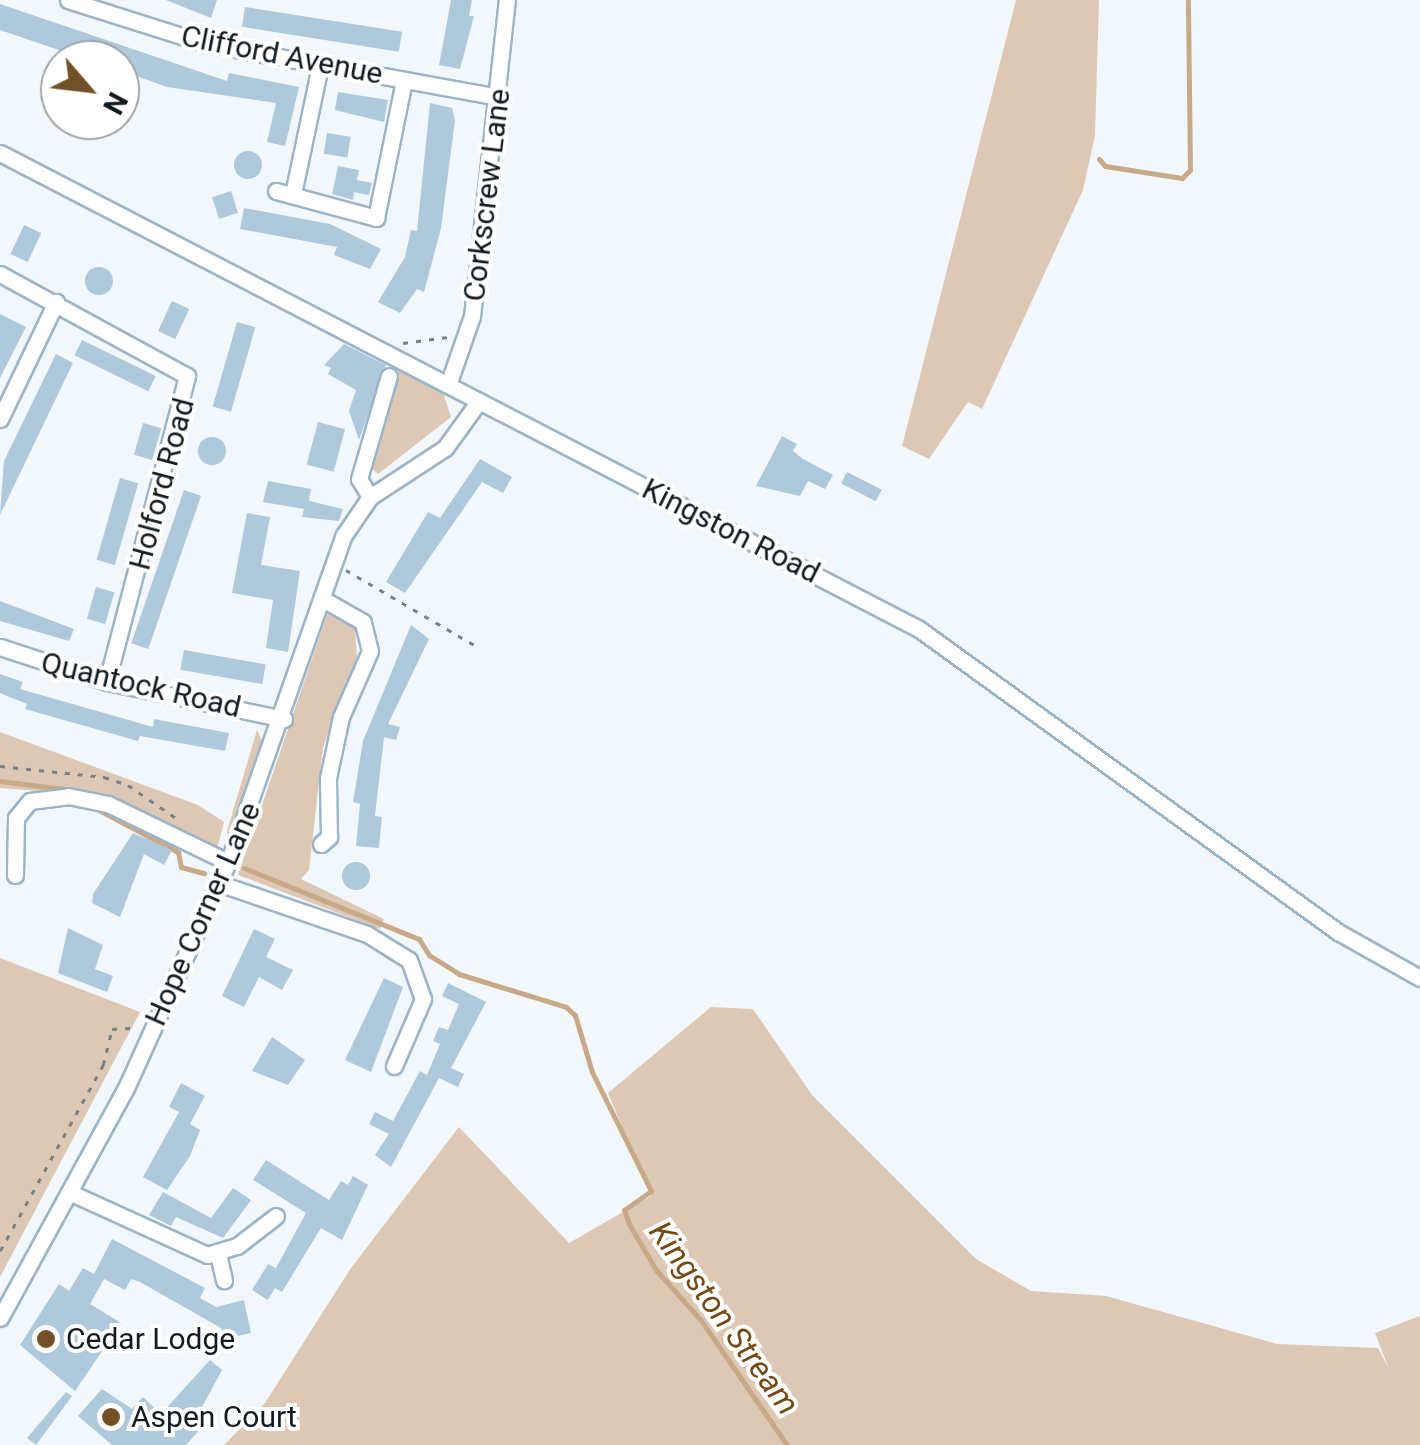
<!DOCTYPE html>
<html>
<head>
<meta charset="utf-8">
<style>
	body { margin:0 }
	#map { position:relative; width:1420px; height:1445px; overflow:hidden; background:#f2f7fb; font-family:Roboto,sans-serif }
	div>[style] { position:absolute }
	.green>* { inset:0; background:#dcc8b4 }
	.stream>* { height:5px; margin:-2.5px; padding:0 2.5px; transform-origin:2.5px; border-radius:2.5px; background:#c8a988 }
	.building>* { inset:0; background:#aec8dc; transform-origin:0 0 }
	.round { border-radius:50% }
	.path>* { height:2.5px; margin-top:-1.25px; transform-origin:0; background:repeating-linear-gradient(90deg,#798186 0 5px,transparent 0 13px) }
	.roads { filter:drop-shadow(2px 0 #9bb4c8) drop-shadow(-2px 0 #9bb4c8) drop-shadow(0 2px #9bb4c8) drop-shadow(0 -2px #9bb4c8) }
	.minor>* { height:15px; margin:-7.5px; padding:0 7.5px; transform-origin:7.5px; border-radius:7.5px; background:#fff }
	.dots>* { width:28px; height:28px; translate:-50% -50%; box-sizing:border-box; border:5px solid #fff; border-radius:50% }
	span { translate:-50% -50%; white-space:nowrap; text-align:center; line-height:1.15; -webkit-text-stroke:8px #fff; paint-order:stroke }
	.street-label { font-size:30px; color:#111b22 }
	.poi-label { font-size:30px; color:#111b22 }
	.left { translate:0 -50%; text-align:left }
	.water-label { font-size:32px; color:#744a14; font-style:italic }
	.north { position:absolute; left:40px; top:40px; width:100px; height:100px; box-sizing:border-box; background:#fff; border:2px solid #a0a4a7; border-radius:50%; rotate:118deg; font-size:28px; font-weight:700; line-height:40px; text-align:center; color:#111b22 }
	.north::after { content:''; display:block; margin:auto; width:35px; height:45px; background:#725028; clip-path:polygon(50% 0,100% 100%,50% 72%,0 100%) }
</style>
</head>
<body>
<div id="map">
	<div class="green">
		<i style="clip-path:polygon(1016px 0,1099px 0,1095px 135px,1083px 190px,982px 409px,968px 402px,929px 459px,902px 446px)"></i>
		<i style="clip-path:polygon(400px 368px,443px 392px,451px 417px,378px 474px,368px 464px)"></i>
		<i style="clip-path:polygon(329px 609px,355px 627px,357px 658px,323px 747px,309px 870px,301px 879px,384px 919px,380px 929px,238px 875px)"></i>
		<i style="clip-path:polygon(257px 730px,265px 747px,228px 844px,227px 831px)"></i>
		<i style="clip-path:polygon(0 732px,198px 805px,224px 822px,216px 853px,103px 796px,0 788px)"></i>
		<i style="clip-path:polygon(0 958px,140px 1012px,0 1277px)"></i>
		<i style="clip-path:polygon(711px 1007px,753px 1009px,812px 1095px,976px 1259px,1031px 1291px,1106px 1296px,1277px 1344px,1378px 1348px,1389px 1369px,1375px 1333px,1420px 1316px,1420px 1445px,224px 1445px,265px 1403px,351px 1268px,459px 1127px,569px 1243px,651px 1196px,608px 1093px)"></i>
	</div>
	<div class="stream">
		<i style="left:1099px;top:159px;width:9px;rotate:49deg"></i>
		<i style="left:1105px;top:166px;width:78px;rotate:8.9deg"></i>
		<i style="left:1182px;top:178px;width:11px;rotate:-45deg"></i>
		<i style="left:1190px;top:170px;width:170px;rotate:-90.7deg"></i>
		<i style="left:0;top:781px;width:64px;rotate:7.1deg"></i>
		<i style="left:97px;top:809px;width:92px;rotate:28deg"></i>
		<i style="left:178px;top:852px;width:15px;rotate:79deg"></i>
		<i style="left:181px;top:867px;width:24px;rotate:15deg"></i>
		<i style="left:244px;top:868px;width:189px;rotate:22.1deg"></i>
		<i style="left:419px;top:939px;width:19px;rotate:58deg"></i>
		<i style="left:429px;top:955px;width:36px;rotate:32deg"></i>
		<i style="left:459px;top:974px;width:112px;rotate:17.1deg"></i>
		<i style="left:566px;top:1007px;width:12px;rotate:42deg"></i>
		<i style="left:575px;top:1015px;width:59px;rotate:73.4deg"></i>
		<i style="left:592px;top:1072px;width:133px;rotate:63.6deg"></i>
		<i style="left:651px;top:1191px;width:33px;rotate:145deg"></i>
		<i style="left:624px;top:1210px;width:15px;rotate:70deg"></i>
		<i style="left:629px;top:1224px;width:53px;rotate:59.6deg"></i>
		<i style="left:656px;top:1270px;width:66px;rotate:48.1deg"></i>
		<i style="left:700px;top:1319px;width:153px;rotate:55.4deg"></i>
	</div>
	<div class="building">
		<i style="clip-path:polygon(166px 0,217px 0,211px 18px)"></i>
		<i style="clip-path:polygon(451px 0,472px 0,469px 16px,474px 16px,460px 69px,439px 65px)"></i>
		<i style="clip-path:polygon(0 4px,227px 81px,229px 73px,299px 87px,285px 146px,267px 142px,276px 103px,167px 87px,120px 70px,120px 60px,56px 60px,59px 50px,0 30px)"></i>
		<i style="left:245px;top:7px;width:159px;height:20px;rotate:9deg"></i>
		<i style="clip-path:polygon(338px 92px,388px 100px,384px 122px,335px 110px)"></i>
		<i style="clip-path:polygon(430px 103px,452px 108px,455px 120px,441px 228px,424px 292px,417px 289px,400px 313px,378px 302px,405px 257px,411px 230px,417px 231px)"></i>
		<i style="left:327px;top:133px;width:24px;height:21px;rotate:9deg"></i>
		<i class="round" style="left:234px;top:151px;width:28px;height:28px"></i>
		<i style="clip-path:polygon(338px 166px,359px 170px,357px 180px,372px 183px,369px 195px,354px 192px,353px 200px,332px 194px)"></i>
		<i style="left:231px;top:191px;width:23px;height:20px;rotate:72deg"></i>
		<i style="clip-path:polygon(244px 208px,330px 224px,381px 249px,370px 269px,334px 255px,337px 247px,240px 229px)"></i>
		<i style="left:24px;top:225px;width:19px;height:32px;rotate:25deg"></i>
		<i class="round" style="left:85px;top:267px;width:28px;height:28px"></i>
		<i style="left:172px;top:301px;width:19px;height:33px;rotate:25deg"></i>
		<i style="clip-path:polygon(0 314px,26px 327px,0 378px)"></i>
		<i style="left:237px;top:322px;width:19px;height:88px;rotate:16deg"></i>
		<i style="left:82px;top:340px;width:82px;height:17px;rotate:26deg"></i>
		<i style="clip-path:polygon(344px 344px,386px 365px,359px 440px,349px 411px,356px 390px,328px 374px,331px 368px,324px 365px)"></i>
		<i style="clip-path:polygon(56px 354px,73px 363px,0 515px,4px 461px)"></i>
		<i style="left:318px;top:422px;width:28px;height:44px;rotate:15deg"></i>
		<i style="left:143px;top:423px;width:19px;height:33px;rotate:16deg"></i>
		<i style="clip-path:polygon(782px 436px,797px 444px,793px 451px,803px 459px,833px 475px,825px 489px,808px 481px,800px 496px,756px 486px)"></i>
		<i class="round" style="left:198px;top:437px;width:28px;height:28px"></i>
		<i style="clip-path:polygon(480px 459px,512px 477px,503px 493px,482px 482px,405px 593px,386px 582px,428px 512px,440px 518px)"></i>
		<i style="left:847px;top:472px;width:39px;height:13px;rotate:27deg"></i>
		<i style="left:120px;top:478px;width:19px;height:85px;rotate:16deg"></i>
		<i style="clip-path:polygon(268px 481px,311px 489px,309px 501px,343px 509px,339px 521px,302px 517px,304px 509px,263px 502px)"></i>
		<i style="left:184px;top:490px;width:18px;height:162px;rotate:19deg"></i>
		<i style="clip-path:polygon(247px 513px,270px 517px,261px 565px,300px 571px,288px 652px,266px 648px,273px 600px,232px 593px)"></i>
		<i style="left:96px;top:587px;width:19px;height:33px;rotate:16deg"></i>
		<i style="clip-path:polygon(0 601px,74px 629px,69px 641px,0 621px)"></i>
		<i style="clip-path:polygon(411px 625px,429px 639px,388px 724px,400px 727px,396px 740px,384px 737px,375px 816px,382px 817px,379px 848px,356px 846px,360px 804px,353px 802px,363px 741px)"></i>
		<i style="left:184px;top:650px;width:83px;height:20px;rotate:10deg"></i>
		<i style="clip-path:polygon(0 674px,23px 682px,20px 689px,153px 727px,154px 719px,229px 733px,225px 751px,140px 736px,138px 741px,25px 709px,27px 704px,0 693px)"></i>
		<i style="clip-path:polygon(133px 833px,172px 850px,164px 865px,144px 854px,120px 917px,92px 903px,93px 894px)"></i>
		<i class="round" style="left:342px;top:862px;width:28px;height:28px"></i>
		<i style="clip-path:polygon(68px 928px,103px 945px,95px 969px,113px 976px,107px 992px,58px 973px)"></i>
		<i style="clip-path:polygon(254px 929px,275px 939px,266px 957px,293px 970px,282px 990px,259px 977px,244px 1007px,222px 996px)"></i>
		<i style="clip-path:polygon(384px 978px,403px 987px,371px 1072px,345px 1060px)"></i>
		<i style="clip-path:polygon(448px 983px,486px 1002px,451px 1068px,464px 1074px,458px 1087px,439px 1078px,391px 1167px,375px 1155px,389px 1134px,369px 1124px,375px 1112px,393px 1121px,420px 1071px,427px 1075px,440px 1044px,433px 1041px,439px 1027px,448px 1030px,459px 1004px,442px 996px)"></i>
		<i style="clip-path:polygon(272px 1037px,305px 1060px,288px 1085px,252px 1071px)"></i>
		<i style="clip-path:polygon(181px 1083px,205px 1096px,190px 1124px,200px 1130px,190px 1156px,167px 1190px,143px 1177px,179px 1112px,169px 1107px)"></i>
		<i style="clip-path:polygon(266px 1160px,329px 1200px,341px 1181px,348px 1185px,353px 1176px,368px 1185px,342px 1240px,321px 1228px,282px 1292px,275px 1288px,268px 1300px,252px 1290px,268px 1264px,276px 1268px,306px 1213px,253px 1180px)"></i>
		<i style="clip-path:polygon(233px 1188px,251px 1200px,223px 1238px,176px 1217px,171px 1226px,149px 1215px,163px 1192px,211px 1218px)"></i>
		<i style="clip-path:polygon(112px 1239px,205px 1288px,200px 1298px,216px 1307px,244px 1300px,251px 1333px,224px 1339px,221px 1328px,140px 1282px,131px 1279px,125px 1290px,104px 1279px,90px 1304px,121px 1323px,75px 1391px,20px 1345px,59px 1284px,69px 1291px,83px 1268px,94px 1274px)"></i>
		<i style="clip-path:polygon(210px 1360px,222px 1370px,202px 1407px,212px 1416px,186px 1445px,112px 1445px,78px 1416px,102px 1389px,132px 1409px,143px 1397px,161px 1414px)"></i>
		<i style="clip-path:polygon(66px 1392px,72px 1396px,36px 1445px,27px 1438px)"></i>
	</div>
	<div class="path">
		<i style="left:403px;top:343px;width:45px;rotate:-7.6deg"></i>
		<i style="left:346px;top:570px;width:151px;rotate:30.3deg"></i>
		<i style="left:0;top:766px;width:105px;rotate:6deg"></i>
		<i style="left:104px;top:777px;width:25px;rotate:18deg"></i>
		<i style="left:128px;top:785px;width:58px;rotate:34.5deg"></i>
		<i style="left:0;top:1251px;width:213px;rotate:-61deg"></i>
		<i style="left:103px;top:1065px;width:37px;rotate:-76deg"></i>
		<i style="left:112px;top:1029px;width:22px;rotate:-3deg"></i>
	</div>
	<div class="roads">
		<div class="minor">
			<i style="left:68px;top:0;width:146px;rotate:17.6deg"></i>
			<i style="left:207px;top:44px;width:298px;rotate:10.3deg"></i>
			<i style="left:0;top:153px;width:1035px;rotate:27.38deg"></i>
			<i style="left:919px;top:629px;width:517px;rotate:35.87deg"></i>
			<i style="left:1338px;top:932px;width:94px;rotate:29.3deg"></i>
			<i style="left:276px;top:191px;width:104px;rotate:15.1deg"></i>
			<i style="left:376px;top:218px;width:141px;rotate:-78.5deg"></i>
			<i style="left:293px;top:194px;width:131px;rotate:-78.1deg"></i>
			<i style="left:0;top:274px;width:213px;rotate:28.6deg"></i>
			<i style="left:187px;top:376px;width:316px;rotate:104.7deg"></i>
			<i style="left:448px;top:385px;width:73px;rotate:-70.8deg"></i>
			<i style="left:472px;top:316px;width:318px;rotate:-83.7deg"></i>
			<i style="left:0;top:419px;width:130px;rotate:-64.4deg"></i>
			<i style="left:370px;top:497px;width:21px;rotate:-121deg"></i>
			<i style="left:359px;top:479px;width:107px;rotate:-73.8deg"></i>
			<i style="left:0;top:647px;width:113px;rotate:18.1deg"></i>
			<i style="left:107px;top:682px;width:181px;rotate:11.8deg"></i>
			<i style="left:321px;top:844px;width:11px;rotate:-41deg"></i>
			<i style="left:329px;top:837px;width:59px;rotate:-91deg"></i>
			<i style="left:328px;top:778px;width:62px;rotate:-78deg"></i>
			<i style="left:341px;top:717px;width:72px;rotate:-66.3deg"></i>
			<i style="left:370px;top:651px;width:30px;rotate:-104deg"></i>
			<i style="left:363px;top:622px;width:48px;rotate:-150.3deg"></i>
			<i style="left:15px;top:875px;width:57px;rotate:-89deg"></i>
			<i style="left:16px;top:818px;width:22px;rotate:-51deg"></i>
			<i style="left:30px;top:801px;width:38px;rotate:-7deg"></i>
			<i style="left:68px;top:796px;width:41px;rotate:11.3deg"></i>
			<i style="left:108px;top:804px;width:133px;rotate:25.8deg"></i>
			<i style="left:218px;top:883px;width:157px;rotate:18.9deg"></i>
			<i style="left:367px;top:934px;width:49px;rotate:31.8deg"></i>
			<i style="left:409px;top:960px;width:41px;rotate:70.3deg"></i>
			<i style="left:423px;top:999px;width:73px;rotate:113.4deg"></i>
			<i style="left:69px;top:1192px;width:152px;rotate:24.5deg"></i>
			<i style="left:207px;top:1255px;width:31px;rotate:-17deg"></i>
			<i style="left:237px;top:1246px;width:49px;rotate:-37.6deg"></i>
			<i style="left:218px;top:1254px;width:27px;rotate:77deg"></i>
			<i style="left:0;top:1318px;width:262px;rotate:-61.3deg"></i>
			<i style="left:126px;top:1088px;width:256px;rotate:-65.7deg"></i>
			<i style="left:231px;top:855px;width:339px;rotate:-70.6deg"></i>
			<i style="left:344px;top:535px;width:46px;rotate:-55.6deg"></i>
			<i style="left:370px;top:497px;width:90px;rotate:-33.2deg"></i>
			<i style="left:445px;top:448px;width:58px;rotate:-54.1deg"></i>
		</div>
	</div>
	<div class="dots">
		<i style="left:46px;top:1339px;background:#725028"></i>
		<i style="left:111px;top:1417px;background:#725028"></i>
	</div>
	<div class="street-label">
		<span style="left:282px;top:55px;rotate:11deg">Clifford Avenue</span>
		<span style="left:487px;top:195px;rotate:-83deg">Corkscrew Lane</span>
		<span style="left:162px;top:484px;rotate:-75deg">Holford Road</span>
		<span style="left:731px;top:531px;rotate:27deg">Kingston Road</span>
		<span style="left:141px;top:685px;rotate:13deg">Quantock Road</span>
		<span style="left:203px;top:914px;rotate:-66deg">Hope Corner Lane</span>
	</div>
	<div class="poi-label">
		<span class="left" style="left:66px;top:1339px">Cedar Lodge</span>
		<span class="left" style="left:131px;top:1417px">Aspen Court</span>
	</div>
	<div class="water-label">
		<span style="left:724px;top:1318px;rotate:54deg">Kingston Stream</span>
	</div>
	<div class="north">N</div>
</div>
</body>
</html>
